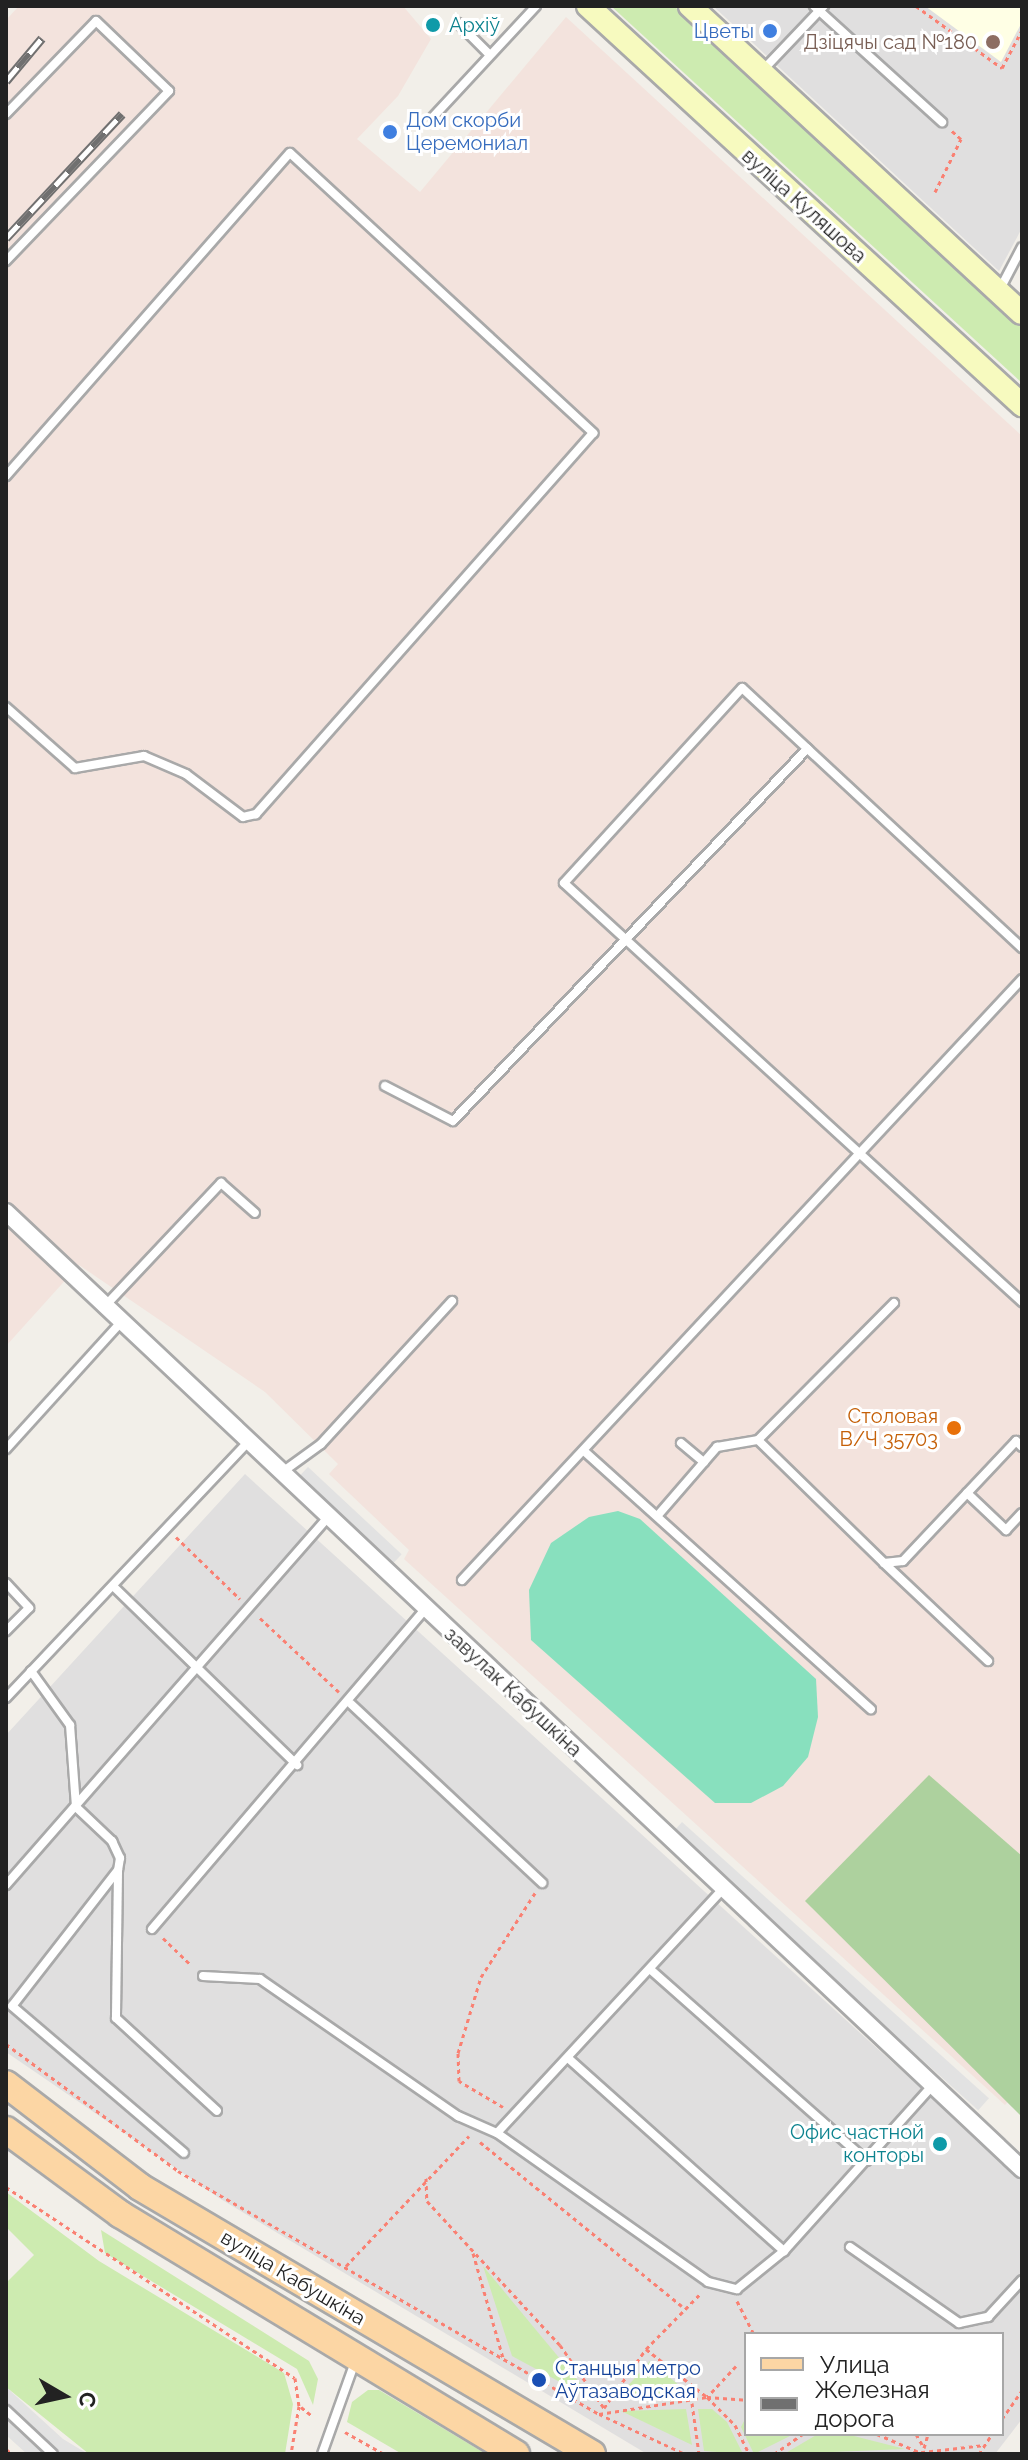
<!DOCTYPE html>
<html>
<head>
<meta charset="utf-8">
<style>
	body { margin:0 }
	#map { position:relative; width:1028px; height:2460px; overflow:hidden; background:#f2efe9; font-family:Raleway,sans-serif }
	div>[style] { position:absolute }
	.residential>* { inset:0; background:#e0dfdf }
	.education>* { inset:0; background:#ffffe5 }
	.military>* { inset:0; background:#f3e3dd }
	.grass>* { inset:0; background:#cdebb0 }
	.forest>* { inset:0; background:#add19e }
	.pitch>* { inset:0; background:#88e0be }
	.parking>* { inset:0; background:#e2e2e2; transform-origin:0 0 }
	.path>* { height:3px; margin-top:-1.5px; transform-origin:0; background:repeating-linear-gradient(90deg,#fa8072 0 4px,transparent 0 8px) }
	.roads { filter:drop-shadow(2px 0 #a9a9a9) drop-shadow(-2px 0 #a9a9a9) drop-shadow(0 2px #a9a9a9) drop-shadow(0 -2px #a9a9a9) }
	.service>* { height:8px; margin:-4px; padding:0 4px; transform-origin:4px; border-radius:4px; background:#fff }
	.minor>* { height:16px; margin:-8px; padding:0 8px; transform-origin:8px; border-radius:8px; background:#fff }
	.secondary>* { height:22px; margin:-11px; padding:0 11px; transform-origin:11px; border-radius:11px; background:#f7fabf }
	.primary>* { height:26px; margin:-13px; padding:0 13px; transform-origin:13px; border-radius:13px; background:#fcd6a4 }
	.rail>* { height:9px; margin-top:-4.5px; transform-origin:0; background:repeating-linear-gradient(90deg,#fff 0 18px,#707070 0 36px); box-sizing:border-box; border-block:2px solid #707070 }
	.dots>* { width:22px; height:22px; translate:-50% -50%; box-sizing:border-box; border:4px solid #fff; border-radius:50% }
	span { translate:-50% -50%; white-space:nowrap; text-align:center; line-height:1.15; -webkit-text-stroke:6px #fff; paint-order:stroke }
	.culture-label { font-size:20px; color:#0d838f }
	.left { translate:0 -50%; text-align:left }
	.right { translate:-100% -50%; text-align:right }
	.shop-label { font-size:20px; color:#366cbe }
	.education-label { font-size:20px; color:#785e54 }
	.street-label { font-size:20px; color:#222 }
	.food-label { font-size:20px; color:#c56008 }
	.transit-label { font-size:20px; color:#164399 }
	.frame { position:absolute; inset:0; border:8px solid #222; pointer-events:none }
	.legend { position:absolute; left:744px; top:2332px; width:260px; height:104px; box-sizing:border-box; background:#fff; border:2px solid #a7a7a7; margin:0; padding:10px 14px; list-style:none; font-size:24px; color:#222 }
	.legend li { display:flex; align-items:center; gap:16px; height:40px }
	.legend b { width:40px; border:2px solid #a7a7a7 }
	.north { position:absolute; left:24px; top:2356px; width:80px; height:80px; -webkit-text-stroke:6px #fff; paint-order:stroke; rotate:99deg; font-size:22px; font-weight:700; line-height:32px; text-align:center; color:#222 }
	.north::after { content:''; display:block; margin:auto; width:28px; height:36px; background:#222; clip-path:polygon(50% 0,100% 100%,50% 72%,0 100%) }
</style>
</head>
<body>
<div id="map">
	<div class="residential">
		<i style="clip-path:polygon(713px 6px,1022px 6px,1022px 228px,999px 271px)"></i>
		<i style="clip-path:polygon(evenodd,245px 1474px,1022px 2180px,1022px 2419px,995px 2454px,647px 2454px,219px 2198px,6px 2052px,6px 1735px,245px 1474px,746px 2334px,1002px 2334px,1002px 2434px,746px 2434px,746px 2334px)"></i>
	</div>
	<div class="education">
		<i style="clip-path:polygon(925px 6px,1022px 6px,1022px 22px,1001px 62px)"></i>
	</div>
	<div class="military">
		<i style="clip-path:polygon(19px 6px,403px 6px,431px 39px,398px 96px,357px 139px,420px 192px,566px 17px,1022px 436px,1022px 2087px,1005px 2105px,404px 1559px,409px 1550px,329px 1474px,338px 1464px,265px 1392px,79px 1265px,6px 1346px,6px 20px)"></i>
	</div>
	<div class="grass">
		<i style="clip-path:polygon(611px 6px,674px 6px,1022px 324px,1022px 383px)"></i>
		<i style="clip-path:polygon(6px 2192px,99px 2261px,284px 2373px,293px 2404px,285px 2454px,89px 2454px,6px 2387px,6px 2283px,34px 2255px,6px 2227px)"></i>
		<i style="clip-path:polygon(101px 2230px,309px 2361px,318px 2379px,313px 2405px,297px 2369px,105px 2253px)"></i>
		<i style="clip-path:polygon(483px 2266px,595px 2401px,512px 2356px)"></i>
		<i style="clip-path:polygon(650px 2361px,692px 2396px,617px 2398px)"></i>
		<i style="clip-path:polygon(368px 2390px,379px 2390px,486px 2454px,402px 2454px,347px 2422px,352px 2402px)"></i>
		<i style="clip-path:polygon(686px 2409px,692px 2445px,621px 2411px)"></i>
		<i style="clip-path:polygon(698px 2409px,712px 2409px,727px 2422px,743px 2454px,704px 2451px)"></i>
		<i style="clip-path:polygon(746px 2417px,746px 2434px,794px 2434px,754px 2454px,741px 2427px)"></i>
		<i style="clip-path:polygon(818px 2434px,846px 2434px,905px 2449px,784px 2454px)"></i>
	</div>
	<div class="forest">
		<i style="clip-path:polygon(929px 1775px,1022px 1856px,1022px 2117px,805px 1901px)"></i>
	</div>
	<div class="pitch">
		<i style="clip-path:polygon(618px 1511px,640px 1519px,816px 1679px,818px 1717px,808px 1757px,783px 1786px,751px 1803px,715px 1803px,531px 1640px,529px 1590px,551px 1543px,589px 1517px)"></i>
	</div>
	<div class="parking">
		<i style="left:308px;top:1467px;width:128px;height:12px;rotate:43deg"></i>
		<i style="left:682px;top:1822px;width:413px;height:16px;rotate:42deg"></i>
		<i style="clip-path:polygon(6px 2387px,63px 2439px,88px 2454px,27px 2454px,6px 2435px)"></i>
	</div>
	<div class="path">
		<i style="left:916px;top:6px;width:106px;rotate:35.8deg"></i>
		<i style="left:1002px;top:68px;width:43px;rotate:-62.2deg"></i>
		<i style="left:935px;top:192px;width:59px;rotate:-63.9deg"></i>
		<i style="left:961px;top:139px;width:13px;rotate:-138deg"></i>
		<i style="left:176px;top:1537px;width:89px;rotate:44.1deg"></i>
		<i style="left:260px;top:1618px;width:108px;rotate:43.1deg"></i>
		<i style="left:163px;top:1938px;width:40px;rotate:44deg"></i>
		<i style="left:6px;top:2044px;width:214px;rotate:36.4deg"></i>
		<i style="left:178px;top:2171px;width:486px;rotate:30deg"></i>
		<i style="left:599px;top:2414px;width:95px;rotate:24.9deg"></i>
		<i style="left:503px;top:2107px;width:51px;rotate:-149.4deg"></i>
		<i style="left:459px;top:2081px;width:28px;rotate:-92deg"></i>
		<i style="left:458px;top:2053px;width:79px;rotate:-73.2deg"></i>
		<i style="left:481px;top:1977px;width:100px;rotate:-57.3deg"></i>
		<i style="left:480px;top:2142px;width:260px;rotate:39.1deg"></i>
		<i style="left:426px;top:2178px;width:23px;rotate:88deg"></i>
		<i style="left:427px;top:2201px;width:196px;rotate:47.3deg"></i>
		<i style="left:560px;top:2345px;width:77px;rotate:55.1deg"></i>
		<i style="left:604px;top:2408px;width:72px;rotate:-54.6deg"></i>
		<i style="left:646px;top:2349px;width:77px;rotate:-45.5deg"></i>
		<i style="left:6px;top:2187px;width:346px;rotate:33.5deg"></i>
		<i style="left:295px;top:2378px;width:28px;rotate:82deg"></i>
		<i style="left:299px;top:2406px;width:49px;rotate:99.5deg"></i>
		<i style="left:473px;top:2253px;width:112px;rotate:74deg"></i>
		<i style="left:346px;top:2266px;width:179px;rotate:-46.6deg"></i>
		<i style="left:737px;top:2301px;width:35px;rotate:63deg"></i>
		<i style="left:646px;top:2349px;width:78px;rotate:38.2deg"></i>
		<i style="left:736px;top:2366px;width:42px;rotate:133.1deg"></i>
		<i style="left:707px;top:2397px;width:40px;rotate:45deg"></i>
		<i style="left:735px;top:2425px;width:32px;rotate:64deg"></i>
		<i style="left:692px;top:2403px;width:51px;rotate:82.2deg"></i>
		<i style="left:301px;top:2407px;width:13px;rotate:39deg"></i>
		<i style="left:599px;top:2414px;width:109px;rotate:-8.9deg"></i>
		<i style="left:707px;top:2397px;width:39px;rotate:4deg"></i>
		<i style="left:1002px;top:2419px;width:35px;rotate:-55deg"></i>
		<i style="left:345px;top:2432px;width:45px;rotate:29.4deg"></i>
		<i style="left:877px;top:2434px;width:51px;rotate:23.1deg"></i>
		<i style="left:916px;top:2434px;width:16px;rotate:60deg"></i>
		<i style="left:924px;top:2448px;width:15px;rotate:-74deg"></i>
		<i style="left:6px;top:2449px;width:8px;rotate:40deg"></i>
		<i style="left:774px;top:2454px;width:35px;rotate:-35deg"></i>
		<i style="left:905px;top:2454px;width:80px;rotate:-6.5deg"></i>
		<i style="left:979px;top:2454px;width:24px;rotate:-57deg"></i>
	</div>
	<div class="roads">
		<div class="service">
			<i style="left:814px;top:6px;width:173px;rotate:42.2deg"></i>
			<i style="left:458px;top:23px;width:45px;rotate:45deg"></i>
			<i style="left:762px;top:71px;width:90px;rotate:-46.4deg"></i>
			<i style="left:6px;top:114px;width:129px;rotate:-45.9deg"></i>
			<i style="left:96px;top:21px;width:101px;rotate:43.8deg"></i>
			<i style="left:169px;top:91px;width:236px;rotate:133.8deg"></i>
			<i style="left:433px;top:117px;width:151px;rotate:-47.1deg"></i>
			<i style="left:1000px;top:289px;width:47px;rotate:-62.4deg"></i>
			<i style="left:6px;top:476px;width:430px;rotate:-48.7deg"></i>
			<i style="left:290px;top:153px;width:413px;rotate:42.7deg"></i>
			<i style="left:593px;top:433px;width:509px;rotate:131.49deg"></i>
			<i style="left:256px;top:814px;width:13px;rotate:167deg"></i>
			<i style="left:243px;top:817px;width:71px;rotate:-143deg"></i>
			<i style="left:186px;top:774px;width:46px;rotate:-156.8deg"></i>
			<i style="left:144px;top:756px;width:70px;rotate:170.1deg"></i>
			<i style="left:75px;top:768px;width:92px;rotate:-138.5deg"></i>
			<i style="left:1022px;top:948px;width:382px;rotate:-137.1deg"></i>
			<i style="left:742px;top:688px;width:264px;rotate:132.4deg"></i>
			<i style="left:564px;top:883px;width:621px;rotate:42.45deg"></i>
			<i style="left:385px;top:1086px;width:76px;rotate:27.2deg"></i>
			<i style="left:453px;top:1121px;width:514px;rotate:-46.42deg"></i>
			<i style="left:106px;top:1305px;width:168px;rotate:-46.7deg"></i>
			<i style="left:221px;top:1183px;width:45px;rotate:41.4deg"></i>
			<i style="left:758px;top:1440px;width:176px;rotate:44.3deg"></i>
			<i style="left:884px;top:1563px;width:19px;rotate:-6deg"></i>
			<i style="left:903px;top:1561px;width:165px;rotate:-46.7deg"></i>
			<i style="left:1016px;top:1441px;width:8px;rotate:45deg"></i>
			<i style="left:681px;top:1443px;width:30px;rotate:40deg"></i>
			<i style="left:6px;top:1449px;width:173px;rotate:-47.8deg"></i>
			<i style="left:584px;top:1451px;width:386px;rotate:42deg"></i>
			<i style="left:281px;top:1473px;width:49px;rotate:-35.9deg"></i>
			<i style="left:321px;top:1444px;width:194px;rotate:-47.5deg"></i>
			<i style="left:967px;top:1493px;width:54px;rotate:43.5deg"></i>
			<i style="left:1006px;top:1530px;width:23px;rotate:-47deg"></i>
			<i style="left:659px;top:1514px;width:89px;rotate:-49.1deg"></i>
			<i style="left:717px;top:1447px;width:42px;rotate:-9.7deg"></i>
			<i style="left:758px;top:1440px;width:193px;rotate:-45.2deg"></i>
			<i style="left:884px;top:1563px;width:143px;rotate:43.3deg"></i>
			<i style="left:462px;top:1580px;width:821px;rotate:-47.02deg"></i>
			<i style="left:6px;top:1583px;width:34px;rotate:47deg"></i>
			<i style="left:29px;top:1608px;width:33px;rotate:135deg"></i>
			<i style="left:113px;top:1586px;width:257px;rotate:44.2deg"></i>
			<i style="left:31px;top:1671px;width:67px;rotate:54.2deg"></i>
			<i style="left:70px;top:1725px;width:82px;rotate:85.8deg"></i>
			<i style="left:76px;top:1807px;width:50px;rotate:43.4deg"></i>
			<i style="left:112px;top:1841px;width:19px;rotate:65deg"></i>
			<i style="left:120px;top:1858px;width:12px;rotate:99deg"></i>
			<i style="left:118px;top:1870px;width:172px;rotate:127.9deg"></i>
			<i style="left:12px;top:2006px;width:226px;rotate:40.5deg"></i>
			<i style="left:6px;top:1698px;width:352px;rotate:-46.6deg"></i>
			<i style="left:351px;top:1704px;width:262px;rotate:43.1deg"></i>
			<i style="left:118px;top:1872px;width:146px;rotate:90.8deg"></i>
			<i style="left:116px;top:2018px;width:137px;rotate:42.6deg"></i>
			<i style="left:6px;top:1885px;width:489px;rotate:-48.8deg"></i>
			<i style="left:722px;top:1890px;width:331px;rotate:132.8deg"></i>
			<i style="left:497px;top:2133px;width:258px;rotate:35.2deg"></i>
			<i style="left:708px;top:2282px;width:30px;rotate:14deg"></i>
			<i style="left:737px;top:2289px;width:60px;rotate:-39deg"></i>
			<i style="left:152px;top:1929px;width:421px;rotate:-49.5deg"></i>
			<i style="left:651px;top:1970px;width:288px;rotate:41.5deg"></i>
			<i style="left:203px;top:1976px;width:57px;rotate:3deg"></i>
			<i style="left:260px;top:1979px;width:241px;rotate:34.7deg"></i>
			<i style="left:458px;top:2116px;width:43px;rotate:23.6deg"></i>
			<i style="left:568px;top:2058px;width:290px;rotate:41.8deg"></i>
			<i style="left:784px;top:2251px;width:223px;rotate:-48.1deg"></i>
			<i style="left:850px;top:2247px;width:133px;rotate:34.9deg"></i>
			<i style="left:959px;top:2323px;width:30px;rotate:-12deg"></i>
			<i style="left:988px;top:2317px;width:50px;rotate:-47.4deg"></i>
			<i style="left:6px;top:2410px;width:64px;rotate:43.1deg"></i>
			<i style="left:322px;top:2454px;width:98px;rotate:-70.3deg"></i>
		</div>
		<div class="minor">
			<i style="left:6px;top:1212px;width:1396px;rotate:43.29deg"></i>
		</div>
		<div class="secondary">
			<i style="left:588px;top:6px;width:590px;rotate:42.59deg"></i>
			<i style="left:690px;top:6px;width:452px;rotate:42.8deg"></i>
		</div>
		<div class="primary">
			<i style="left:6px;top:2084px;width:169px;rotate:37.5deg"></i>
			<i style="left:140px;top:2187px;width:525px;rotate:30.57deg"></i>
			<i style="left:6px;top:2130px;width:142px;rotate:36.4deg"></i>
			<i style="left:120px;top:2214px;width:463px;rotate:31.2deg"></i>
		</div>
	</div>
	<div class="rail">
		<i style="left:6px;top:81px;width:56px;rotate:-50.1deg"></i>
		<i style="left:6px;top:238px;width:170px;rotate:-46.9deg"></i>
	</div>
	<div class="dots">
		<i style="left:433px;top:25px;background:#0f9aa8"></i>
		<i style="left:770px;top:31px;background:#3f7fe0"></i>
		<i style="left:993px;top:42px;background:#8d6e63"></i>
		<i style="left:390px;top:132px;background:#3f7fe0"></i>
		<i style="left:954px;top:1428px;background:#e8710a"></i>
		<i style="left:940px;top:2144px;background:#0f9aa8"></i>
		<i style="left:539px;top:2380px;background:#1a4fb4"></i>
	</div>
	<div class="culture-label">
		<span class="left" style="left:449px;top:25px">Архіў</span>
		<span class="right" style="left:924px;top:2144px">Офис частной<br>конторы</span>
	</div>
	<div class="shop-label">
		<span class="right" style="left:754px;top:31px">Цветы</span>
		<span class="left" style="left:406px;top:132px">Дом скорби<br>Церемониал</span>
	</div>
	<div class="education-label">
		<span class="right" style="left:977px;top:42px">Дзіцячы сад №180</span>
	</div>
	<div class="street-label">
		<span style="left:804px;top:206px;rotate:42deg">вуліца Куляшова</span>
		<span style="left:513px;top:1692px;rotate:43deg">завулак Кабушкіна</span>
		<span style="left:293px;top:2278px;rotate:31deg">вуліца Кабушкіна</span>
	</div>
	<div class="food-label">
		<span class="right" style="left:938px;top:1428px">Столовая<br>В/Ч 35703</span>
	</div>
	<div class="transit-label">
		<span class="left" style="left:555px;top:2380px">Станцыя метро<br>Аўтазаводская</span>
	</div>
	<div class="frame"></div>
	<ul class="legend">
	<li><b style="height:10px;background:#fcd6a4"></b>Улица</li>
	<li><b style="height:10px;background:#707070"></b>Железная дорога</li>
	</ul>
	<div class="north">С</div>
</div>
</body>
</html>
